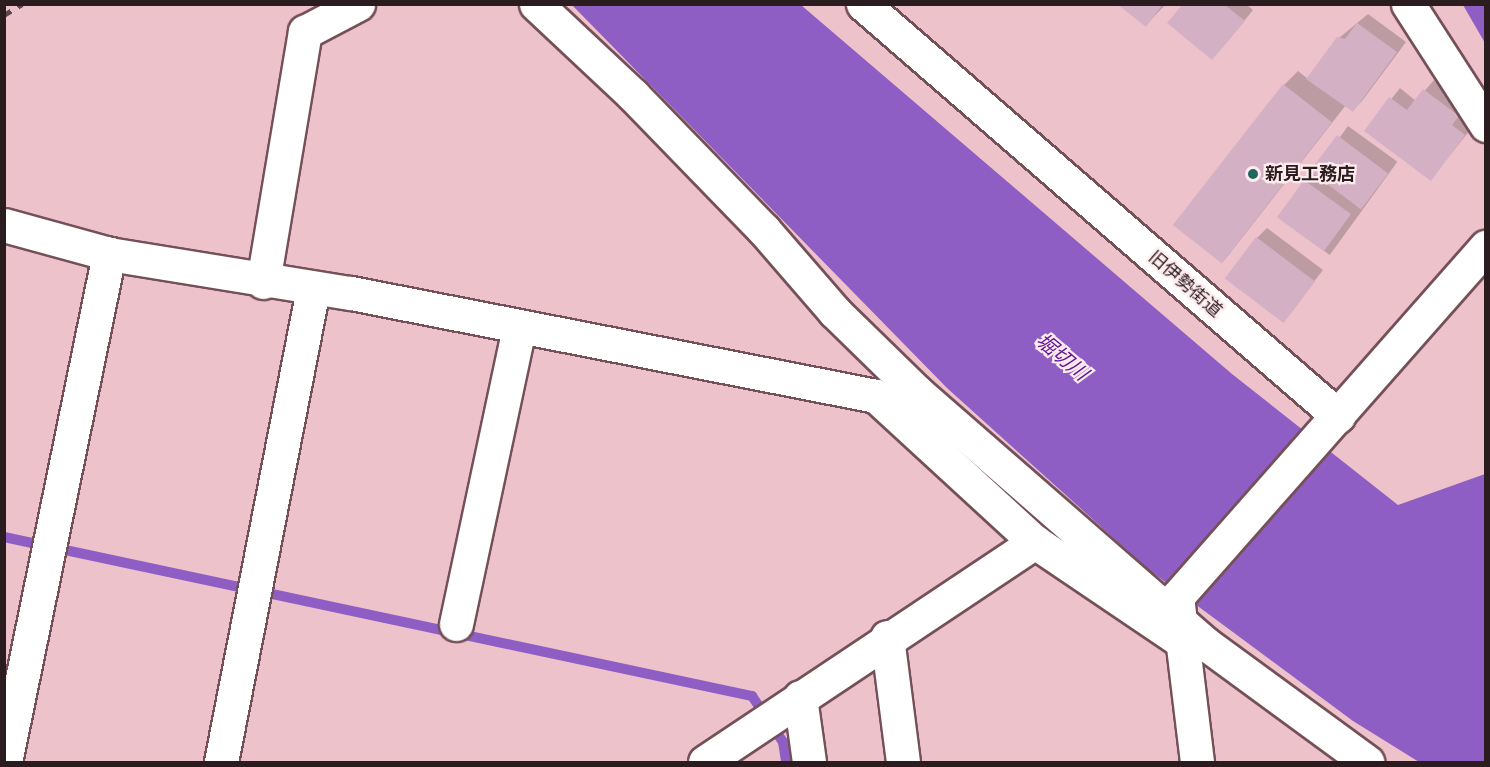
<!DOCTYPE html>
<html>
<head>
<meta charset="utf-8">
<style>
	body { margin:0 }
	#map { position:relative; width:1490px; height:767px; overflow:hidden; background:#edc2cb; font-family:Figtree,"Noto Sans JP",sans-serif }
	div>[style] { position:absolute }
	.water>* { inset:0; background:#8f5ec5 }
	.shadow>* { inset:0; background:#0003; transform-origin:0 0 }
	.stream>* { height:10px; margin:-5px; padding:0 5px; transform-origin:5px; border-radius:5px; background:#8f5ec5 }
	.building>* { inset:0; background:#d4b0c4; transform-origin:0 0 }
	.roads { filter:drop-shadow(2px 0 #745059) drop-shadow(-2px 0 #745059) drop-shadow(0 2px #745059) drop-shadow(0 -2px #745059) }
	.minor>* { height:33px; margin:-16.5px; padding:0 16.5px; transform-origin:16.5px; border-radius:16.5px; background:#fff }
	.rail>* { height:4.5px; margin-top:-2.25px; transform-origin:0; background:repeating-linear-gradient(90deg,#5e474c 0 8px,transparent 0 16px) }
	.dots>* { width:16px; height:16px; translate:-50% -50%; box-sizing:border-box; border:3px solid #fdebee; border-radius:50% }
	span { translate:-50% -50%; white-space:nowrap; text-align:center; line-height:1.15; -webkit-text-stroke:4.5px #fdebee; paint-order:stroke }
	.poi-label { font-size:18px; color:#2b1c1f; font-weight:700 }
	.left { translate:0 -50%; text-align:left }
	.street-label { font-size:18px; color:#2b1c1f }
	.water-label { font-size:20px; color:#5d1494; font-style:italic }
	.frame { position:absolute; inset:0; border:6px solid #2b1c1f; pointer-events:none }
</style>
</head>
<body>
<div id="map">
	<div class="water">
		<i style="clip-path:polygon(572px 5px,801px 5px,1232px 374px,1398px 505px,1485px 474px,1485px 762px,1419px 762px,1353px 721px,1149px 570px,947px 388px)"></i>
		<i style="clip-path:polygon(1463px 5px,1485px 5px,1485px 43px)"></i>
	</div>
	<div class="shadow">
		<i style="clip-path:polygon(1119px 4px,1166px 4px,1146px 25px)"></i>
		<i style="clip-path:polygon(1184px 4px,1246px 4px,1253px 10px,1222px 48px,1169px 23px)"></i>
		<i style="clip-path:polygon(1368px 14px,1406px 42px,1362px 101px,1353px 110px,1346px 105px,1223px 262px,1284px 85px,1298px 71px,1308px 79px,1339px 38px)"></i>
		<i style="clip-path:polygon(1434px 80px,1467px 105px,1474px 125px,1431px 179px,1366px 131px,1400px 88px,1416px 101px)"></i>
		<i style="left:1348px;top:126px;width:61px;height:115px;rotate:36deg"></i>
		<i style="clip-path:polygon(1267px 228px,1323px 270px,1284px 320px,1257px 238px)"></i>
	</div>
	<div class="stream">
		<i style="left:4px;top:537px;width:765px;rotate:12deg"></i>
		<i style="left:752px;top:696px;width:55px;rotate:56deg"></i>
		<i style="left:783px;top:742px;width:20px;rotate:81deg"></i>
	</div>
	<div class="building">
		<i style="clip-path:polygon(1117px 4px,1163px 4px,1146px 27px)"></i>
		<i style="clip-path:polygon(1182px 5px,1225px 5px,1245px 21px,1212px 60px,1167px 23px)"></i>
		<i style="clip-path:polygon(1357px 23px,1397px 52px,1353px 112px,1306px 79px,1337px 37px,1345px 39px)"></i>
		<i style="left:1283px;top:84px;width:62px;height:179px;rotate:38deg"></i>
		<i style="clip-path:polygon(1423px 89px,1459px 116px,1452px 125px,1465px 135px,1431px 181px,1364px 131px,1389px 97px,1407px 110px)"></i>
		<i style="left:1337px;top:135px;width:64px;height:45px;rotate:37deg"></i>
		<i style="left:1304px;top:180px;width:58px;height:46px;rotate:36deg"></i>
		<i style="left:1256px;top:237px;width:74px;height:52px;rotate:37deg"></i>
	</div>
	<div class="roads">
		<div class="minor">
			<i style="left:536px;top:4px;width:133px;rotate:43.2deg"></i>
			<i style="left:633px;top:95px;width:188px;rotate:45.9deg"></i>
			<i style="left:764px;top:230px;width:108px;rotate:49.1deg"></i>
			<i style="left:835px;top:312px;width:115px;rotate:44.3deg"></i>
			<i style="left:917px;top:392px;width:383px;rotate:41.1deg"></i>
			<i style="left:1206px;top:644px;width:200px;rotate:36.2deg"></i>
			<i style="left:863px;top:4px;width:629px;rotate:40.94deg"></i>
			<i style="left:1408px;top:4px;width:144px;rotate:57.2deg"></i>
			<i style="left:4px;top:225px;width:109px;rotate:15.4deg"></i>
			<i style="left:109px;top:254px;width:245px;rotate:9.2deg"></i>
			<i style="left:351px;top:293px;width:535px;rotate:11.1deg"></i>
			<i style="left:876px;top:396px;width:216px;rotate:42.6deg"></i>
			<i style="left:1035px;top:542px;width:176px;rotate:34.1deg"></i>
			<i style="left:263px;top:282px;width:254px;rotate:-80.5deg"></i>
			<i style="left:305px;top:32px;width:60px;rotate:-27.8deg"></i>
			<i style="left:456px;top:624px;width:304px;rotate:-78deg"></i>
			<i style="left:887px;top:637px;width:126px;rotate:82.7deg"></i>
			<i style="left:800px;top:697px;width:66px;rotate:82.1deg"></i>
			<i style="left:5px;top:762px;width:519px;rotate:-78.43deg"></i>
			<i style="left:221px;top:762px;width:483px;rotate:-79deg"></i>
			<i style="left:705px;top:762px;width:397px;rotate:-33.7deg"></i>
			<i style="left:1197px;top:762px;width:166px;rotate:-96.9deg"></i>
			<i style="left:1177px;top:597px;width:467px;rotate:-48.6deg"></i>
		</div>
	</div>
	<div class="rail">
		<i style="left:4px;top:15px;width:21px;rotate:-31deg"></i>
	</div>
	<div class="dots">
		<i style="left:1253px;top:174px;background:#1f685f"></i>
	</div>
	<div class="poi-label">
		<span class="left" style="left:1265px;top:174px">新見工務店</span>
	</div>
	<div class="street-label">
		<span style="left:1185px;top:284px;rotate:41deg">旧伊勢街道</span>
	</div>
	<div class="water-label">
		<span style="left:1062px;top:357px;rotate:40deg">堀切川</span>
	</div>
	<div class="frame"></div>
</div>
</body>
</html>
